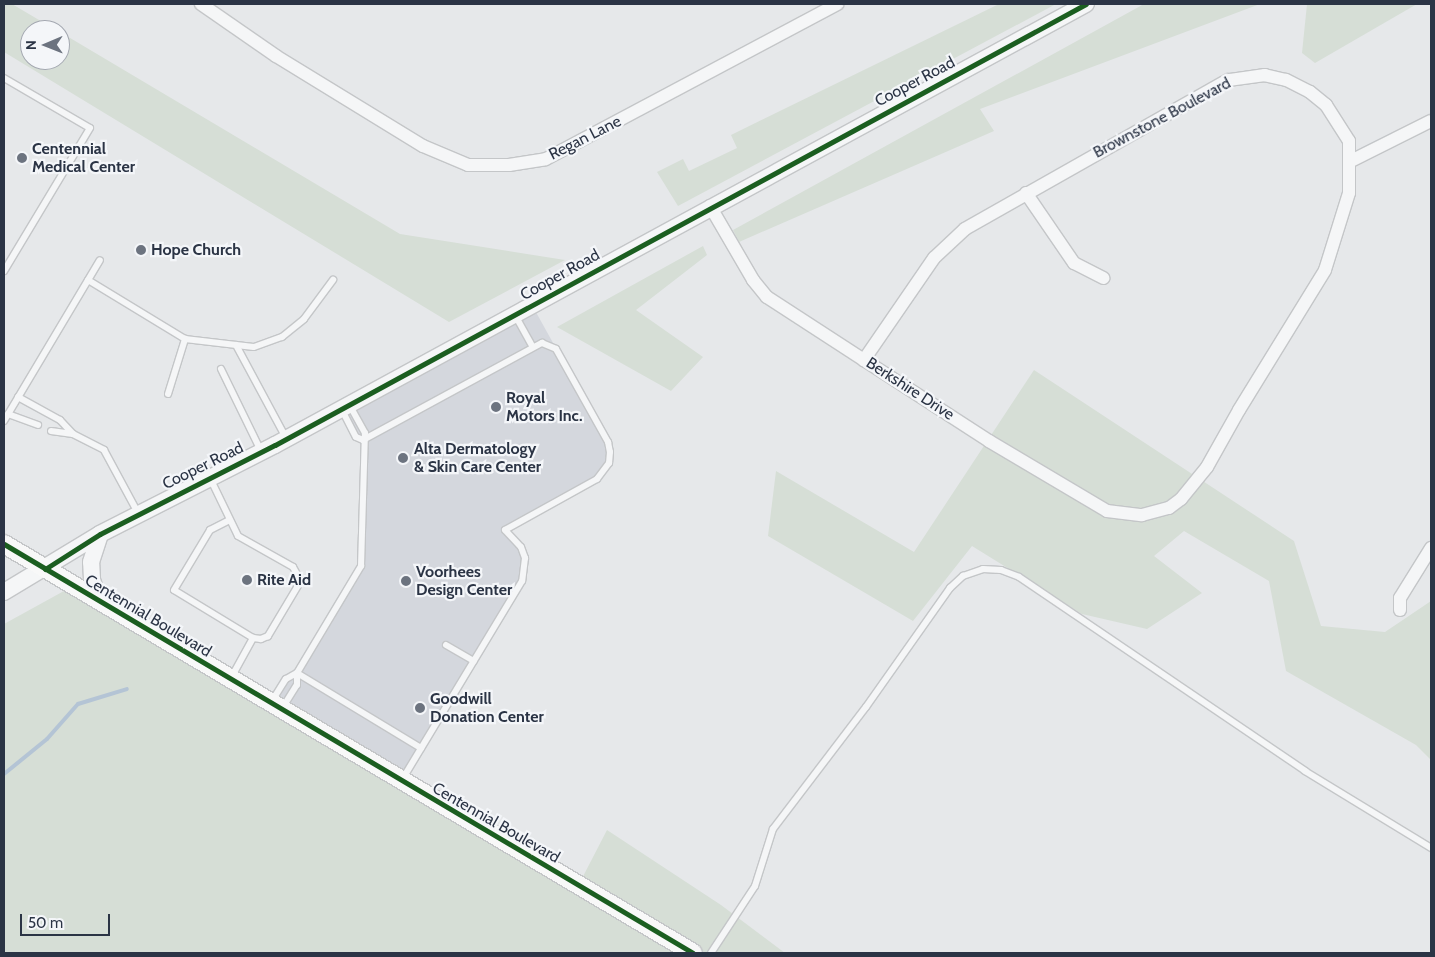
<!DOCTYPE html>
<html>
<head>
<meta charset="utf-8">
<style>
	body { margin:0 }
	#map { position:relative; width:1435px; height:957px; overflow:hidden; background:#e6e8ea; font-family:Cabin,sans-serif }
	div>[style] { position:absolute }
	.built>* { inset:0; background:#d4d7dd }
	.green>* { inset:0; background:#d6ded6 }
	.stream>* { height:4px; margin:-2px; padding:0 2px; transform-origin:2px; border-radius:2px; background:#b4c4d5 }
	.roads { filter:drop-shadow(1px 0 #c4c6c8) drop-shadow(-1px 0 #c4c6c8) drop-shadow(0 1px #c4c6c8) drop-shadow(0 -1px #c4c6c8) }
	.service>* { height:6px; margin:-3px; padding:0 3px; transform-origin:3px; border-radius:3px; background:#f5f6f7 }
	.minor>* { height:12px; margin:-6px; padding:0 6px; transform-origin:6px; border-radius:6px; background:#f5f6f7 }
	.tertiary>* { height:16px; margin:-8px; padding:0 8px; transform-origin:8px; border-radius:8px; background:#f5f6f7 }
	.secondary>* { height:18px; margin:-9px; padding:0 9px; transform-origin:9px; border-radius:9px; background:#f8f8f8 }
	.cycleway>* { height:5px; margin:-2.5px; padding:0 2.5px; transform-origin:2.5px; border-radius:2.5px; background:#1b5e20 }
	.dots>* { width:14px; height:14px; translate:-50% -50%; box-sizing:border-box; border:2px solid #f4f6f9; border-radius:50% }
	span { translate:-50% -50%; white-space:nowrap; text-align:center; line-height:1.15; -webkit-text-stroke:4.5px #f4f6f9; paint-order:stroke }
	.street-label { font-size:16px; color:#2b3445 }
	.poi-label { font-size:16px; color:#2b3445; font-weight:700 }
	.left { translate:0 -50%; text-align:left }
	.frame { position:absolute; inset:0; border:5px solid #2b3445; pointer-events:none }
	.north { position:absolute; left:20px; top:20px; width:50px; height:50px; box-sizing:border-box; background:#f4f6f9; border:1px solid #a4a8b1; border-radius:50%; rotate:269deg; font-size:14px; font-weight:700; line-height:20px; text-align:center; color:#2b3445 }
	.north::after { content:''; display:block; margin:auto; width:18px; height:22px; background:#6c737f; clip-path:polygon(50% 0,100% 100%,50% 72%,0 100%) }
	.scale { position:absolute; left:20px; top:914px; width:90px; height:22px; box-sizing:border-box; border:2px solid #2b3445; border-top:0; padding-left:6px; font-size:15px; line-height:18px; white-space:nowrap; color:#2b3445; -webkit-text-stroke:4px #f4f6f9; paint-order:stroke }
</style>
</head>
<body>
<div id="map">
	<div class="built">
		<i style="clip-path:polygon(532px 305px,608px 442px,610px 452px,604px 472px,505px 530px,521px 547px,525px 570px,402px 782px,271px 704px,286px 679px,297px 673px,361px 566px,363px 440px,356px 437px,341px 409px)"></i>
	</div>
	<div class="green">
		<i style="clip-path:polygon(4px 4px,12px 4px,56px 30px,30px 30px,30px 60px,60px 60px,60px 32px,400px 234px,565px 260px,449px 322px,4px 52px)"></i>
		<i style="clip-path:polygon(999px 4px,1056px 4px,678px 206px,657px 172px,683px 159px,689px 171px,737px 148px,731px 135px)"></i>
		<i style="clip-path:polygon(1144px 4px,1260px 4px,980px 109px,994px 131px,739px 242px,733px 230px)"></i>
		<i style="clip-path:polygon(1307px 4px,1417px 4px,1315px 63px,1302px 53px)"></i>
		<i style="clip-path:polygon(703px 246px,707px 255px,636px 310px,703px 357px,671px 391px,557px 327px)"></i>
		<i style="clip-path:polygon(1034px 370px,1294px 541px,1321px 626px,1385px 632px,1431px 601px,1431px 760px,1416px 745px,1286px 671px,1269px 581px,1184px 531px,1154px 556px,1202px 593px,1147px 629px,1082px 614px,972px 546px,913px 621px,768px 536px,776px 471px,914px 552px)"></i>
		<i style="clip-path:polygon(73px 586px,576px 890px,607px 830px,721px 905px,785px 953px,4px 953px,4px 624px)"></i>
	</div>
	<div class="stream">
		<i style="left:4px;top:774px;width:55px;rotate:-39.1deg"></i>
		<i style="left:47px;top:739px;width:47px;rotate:-48.5deg"></i>
		<i style="left:78px;top:704px;width:51px;rotate:-17deg"></i>
	</div>
	<div class="roads">
		<div class="service">
			<i style="left:4px;top:78px;width:99px;rotate:30.2deg"></i>
			<i style="left:90px;top:128px;width:167px;rotate:121deg"></i>
			<i style="left:88px;top:280px;width:114px;rotate:31.3deg"></i>
			<i style="left:185px;top:339px;width:69px;rotate:6.6deg"></i>
			<i style="left:254px;top:347px;width:30px;rotate:-20deg"></i>
			<i style="left:282px;top:337px;width:28px;rotate:-39deg"></i>
			<i style="left:304px;top:319px;width:49px;rotate:-53.4deg"></i>
			<i style="left:515px;top:315px;width:35px;rotate:61deg"></i>
			<i style="left:236px;top:345px;width:106px;rotate:61.7deg"></i>
			<i style="left:221px;top:369px;width:91px;rotate:64deg"></i>
			<i style="left:168px;top:394px;width:58px;rotate:-72.8deg"></i>
			<i style="left:18px;top:397px;width:48px;rotate:28.7deg"></i>
			<i style="left:60px;top:420px;width:19px;rotate:47deg"></i>
			<i style="left:73px;top:434px;width:35px;rotate:27deg"></i>
			<i style="left:104px;top:450px;width:72px;rotate:61.6deg"></i>
			<i style="left:342px;top:410px;width:30px;rotate:63deg"></i>
			<i style="left:356px;top:437px;width:8px;rotate:23deg"></i>
			<i style="left:8px;top:414px;width:32px;rotate:20deg"></i>
			<i style="left:4px;top:421px;width:187px;rotate:-59.2deg"></i>
			<i style="left:51px;top:431px;width:22px;rotate:8deg"></i>
			<i style="left:363px;top:440px;width:204px;rotate:-28.5deg"></i>
			<i style="left:542px;top:343px;width:15px;rotate:23deg"></i>
			<i style="left:556px;top:349px;width:107px;rotate:60.8deg"></i>
			<i style="left:608px;top:442px;width:10px;rotate:79deg"></i>
			<i style="left:610px;top:452px;width:11px;rotate:95deg"></i>
			<i style="left:609px;top:463px;width:20px;rotate:127deg"></i>
			<i style="left:597px;top:479px;width:105px;rotate:151deg"></i>
			<i style="left:505px;top:530px;width:23px;rotate:47deg"></i>
			<i style="left:521px;top:547px;width:12px;rotate:70deg"></i>
			<i style="left:525px;top:558px;width:23px;rotate:97deg"></i>
			<i style="left:522px;top:581px;width:232px;rotate:121.1deg"></i>
			<i style="left:210px;top:478px;width:64px;rotate:64.2deg"></i>
			<i style="left:238px;top:536px;width:63px;rotate:29.4deg"></i>
			<i style="left:293px;top:567px;width:10px;rotate:61deg"></i>
			<i style="left:298px;top:576px;width:8px;rotate:83deg"></i>
			<i style="left:299px;top:584px;width:61px;rotate:120.8deg"></i>
			<i style="left:268px;top:636px;width:8px;rotate:157deg"></i>
			<i style="left:261px;top:639px;width:8px;rotate:-173deg"></i>
			<i style="left:253px;top:638px;width:92px;rotate:-148.7deg"></i>
			<i style="left:174px;top:590px;width:70px;rotate:-59deg"></i>
			<i style="left:210px;top:530px;width:22px;rotate:-27deg"></i>
			<i style="left:446px;top:645px;width:32px;rotate:30deg"></i>
			<i style="left:297px;top:673px;width:145px;rotate:31.2deg"></i>
			<i style="left:231px;top:678px;width:46px;rotate:-61.2deg"></i>
			<i style="left:272px;top:701px;width:26px;rotate:-58deg"></i>
			<i style="left:286px;top:679px;width:13px;rotate:-29deg"></i>
			<i style="left:297px;top:673px;width:125px;rotate:-59.1deg"></i>
			<i style="left:361px;top:566px;width:133px;rotate:-88.3deg"></i>
			<i style="left:365px;top:433px;width:31px;rotate:-119deg"></i>
			<i style="left:283px;top:707px;width:26px;rotate:-58deg"></i>
			<i style="left:297px;top:685px;width:12px;rotate:-90deg"></i>
			<i style="left:711px;top:953px;width:80px;rotate:-56.7deg"></i>
			<i style="left:755px;top:886px;width:60px;rotate:-72.5deg"></i>
			<i style="left:773px;top:829px;width:153px;rotate:-52.7deg"></i>
			<i style="left:866px;top:707px;width:146px;rotate:-54.8deg"></i>
			<i style="left:950px;top:588px;width:18px;rotate:-43deg"></i>
			<i style="left:963px;top:576px;width:21px;rotate:-19deg"></i>
			<i style="left:983px;top:569px;width:18px;rotate:3deg"></i>
			<i style="left:1001px;top:570px;width:19px;rotate:21deg"></i>
			<i style="left:1019px;top:577px;width:346px;rotate:34.1deg"></i>
			<i style="left:1305px;top:771px;width:148px;rotate:31.4deg"></i>
		</div>
		<div class="minor">
			<i style="left:201px;top:4px;width:91px;rotate:34.7deg"></i>
			<i style="left:276px;top:56px;width:172px;rotate:31.5deg"></i>
			<i style="left:423px;top:146px;width:49px;rotate:22.9deg"></i>
			<i style="left:468px;top:165px;width:41px"></i>
			<i style="left:509px;top:165px;width:37px;rotate:-9deg"></i>
			<i style="left:546px;top:159px;width:330px;rotate:-28deg"></i>
			<i style="left:1351px;top:161px;width:89px;rotate:-26.6deg"></i>
			<i style="left:1026px;top:193px;width:85px;rotate:55.6deg"></i>
			<i style="left:1074px;top:263px;width:33px;rotate:27deg"></i>
			<i style="left:710px;top:206px;width:86px;rotate:59.8deg"></i>
			<i style="left:753px;top:280px;width:22px;rotate:51deg"></i>
			<i style="left:767px;top:297px;width:116px;rotate:33deg"></i>
			<i style="left:864px;top:360px;width:149px;rotate:32.9deg"></i>
			<i style="left:989px;top:441px;width:137px;rotate:30.7deg"></i>
			<i style="left:1107px;top:511px;width:35px;rotate:7deg"></i>
			<i style="left:1142px;top:515px;width:28px;rotate:-15deg"></i>
			<i style="left:1169px;top:508px;width:15px;rotate:-37deg"></i>
			<i style="left:1181px;top:499px;width:41px;rotate:-50.9deg"></i>
			<i style="left:1207px;top:467px;width:65px;rotate:-60.7deg"></i>
			<i style="left:1239px;top:410px;width:164px;rotate:-58.4deg"></i>
			<i style="left:1325px;top:270px;width:81px;rotate:-72.7deg"></i>
			<i style="left:1349px;top:193px;width:52px;rotate:-90deg"></i>
			<i style="left:1349px;top:141px;width:43px;rotate:-122.6deg"></i>
			<i style="left:1326px;top:105px;width:21px;rotate:-141deg"></i>
			<i style="left:1310px;top:92px;width:27px;rotate:-153deg"></i>
			<i style="left:1286px;top:80px;width:22px;rotate:-167deg"></i>
			<i style="left:1265px;top:75px;width:37px;rotate:172deg"></i>
			<i style="left:1228px;top:80px;width:302px;rotate:150.5deg"></i>
			<i style="left:965px;top:229px;width:42px;rotate:136.9deg"></i>
			<i style="left:934px;top:258px;width:124px;rotate:124.5deg"></i>
			<i style="left:1400px;top:610px;width:12px;rotate:-90deg"></i>
			<i style="left:1400px;top:598px;width:59px;rotate:-58.2deg"></i>
		</div>
		<div class="tertiary">
			<i style="left:4px;top:592px;width:112px;rotate:-31.1deg"></i>
			<i style="left:100px;top:534px;width:196px;rotate:-27deg"></i>
			<i style="left:275px;top:445px;width:923px;rotate:-28.54deg"></i>
			<i style="left:99px;top:601px;width:23px;rotate:-108deg"></i>
			<i style="left:92px;top:579px;width:17px;rotate:-93deg"></i>
			<i style="left:91px;top:562px;width:29px;rotate:-72deg"></i>
		</div>
		<div class="secondary">
			<i style="left:4px;top:544px;width:801px;rotate:30.69deg"></i>
		</div>
	</div>
	<div class="cycleway">
		<i style="left:4px;top:544px;width:801px;rotate:30.69deg"></i>
		<i style="left:45px;top:569px;width:65px;rotate:-32.5deg"></i>
		<i style="left:100px;top:534px;width:196px;rotate:-27deg"></i>
		<i style="left:275px;top:445px;width:923px;rotate:-28.54deg"></i>
	</div>
	<div class="dots">
		<i style="left:22px;top:158px;background:#6c737f"></i>
		<i style="left:141px;top:250px;background:#6c737f"></i>
		<i style="left:496px;top:407px;background:#6c737f"></i>
		<i style="left:403px;top:458px;background:#6c737f"></i>
		<i style="left:247px;top:580px;background:#6c737f"></i>
		<i style="left:406px;top:581px;background:#6c737f"></i>
		<i style="left:420px;top:708px;background:#6c737f"></i>
	</div>
	<div class="street-label">
		<span style="left:915px;top:82px;rotate:-28deg">Cooper Road</span>
		<span style="left:1162px;top:118px;rotate:-28deg">Brownstone Boulevard</span>
		<span style="left:585px;top:138px;rotate:-27deg">Regan Lane</span>
		<span style="left:560px;top:275px;rotate:-29deg">Cooper Road</span>
		<span style="left:910px;top:389px;rotate:33deg">Berkshire Drive</span>
		<span style="left:203px;top:466px;rotate:-26deg">Cooper Road</span>
		<span style="left:148px;top:616px;rotate:31deg">Centennial Boulevard</span>
		<span style="left:496px;top:823px;rotate:30deg">Centennial Boulevard</span>
	</div>
	<div class="poi-label">
		<span class="left" style="left:32px;top:158px">Centennial<br>Medical Center</span>
		<span class="left" style="left:151px;top:250px">Hope Church</span>
		<span class="left" style="left:506px;top:407px">Royal<br>Motors Inc.</span>
		<span class="left" style="left:414px;top:458px">Alta Dermatology<br>&amp; Skin Care Center</span>
		<span class="left" style="left:416px;top:581px">Voorhees<br>Design Center</span>
		<span class="left" style="left:257px;top:580px">Rite Aid</span>
		<span class="left" style="left:430px;top:708px">Goodwill<br>Donation Center</span>
	</div>
	<div class="frame"></div>
	<div class="north">N</div>
	<div class="scale">50 m</div>
</div>
</body>
</html>
